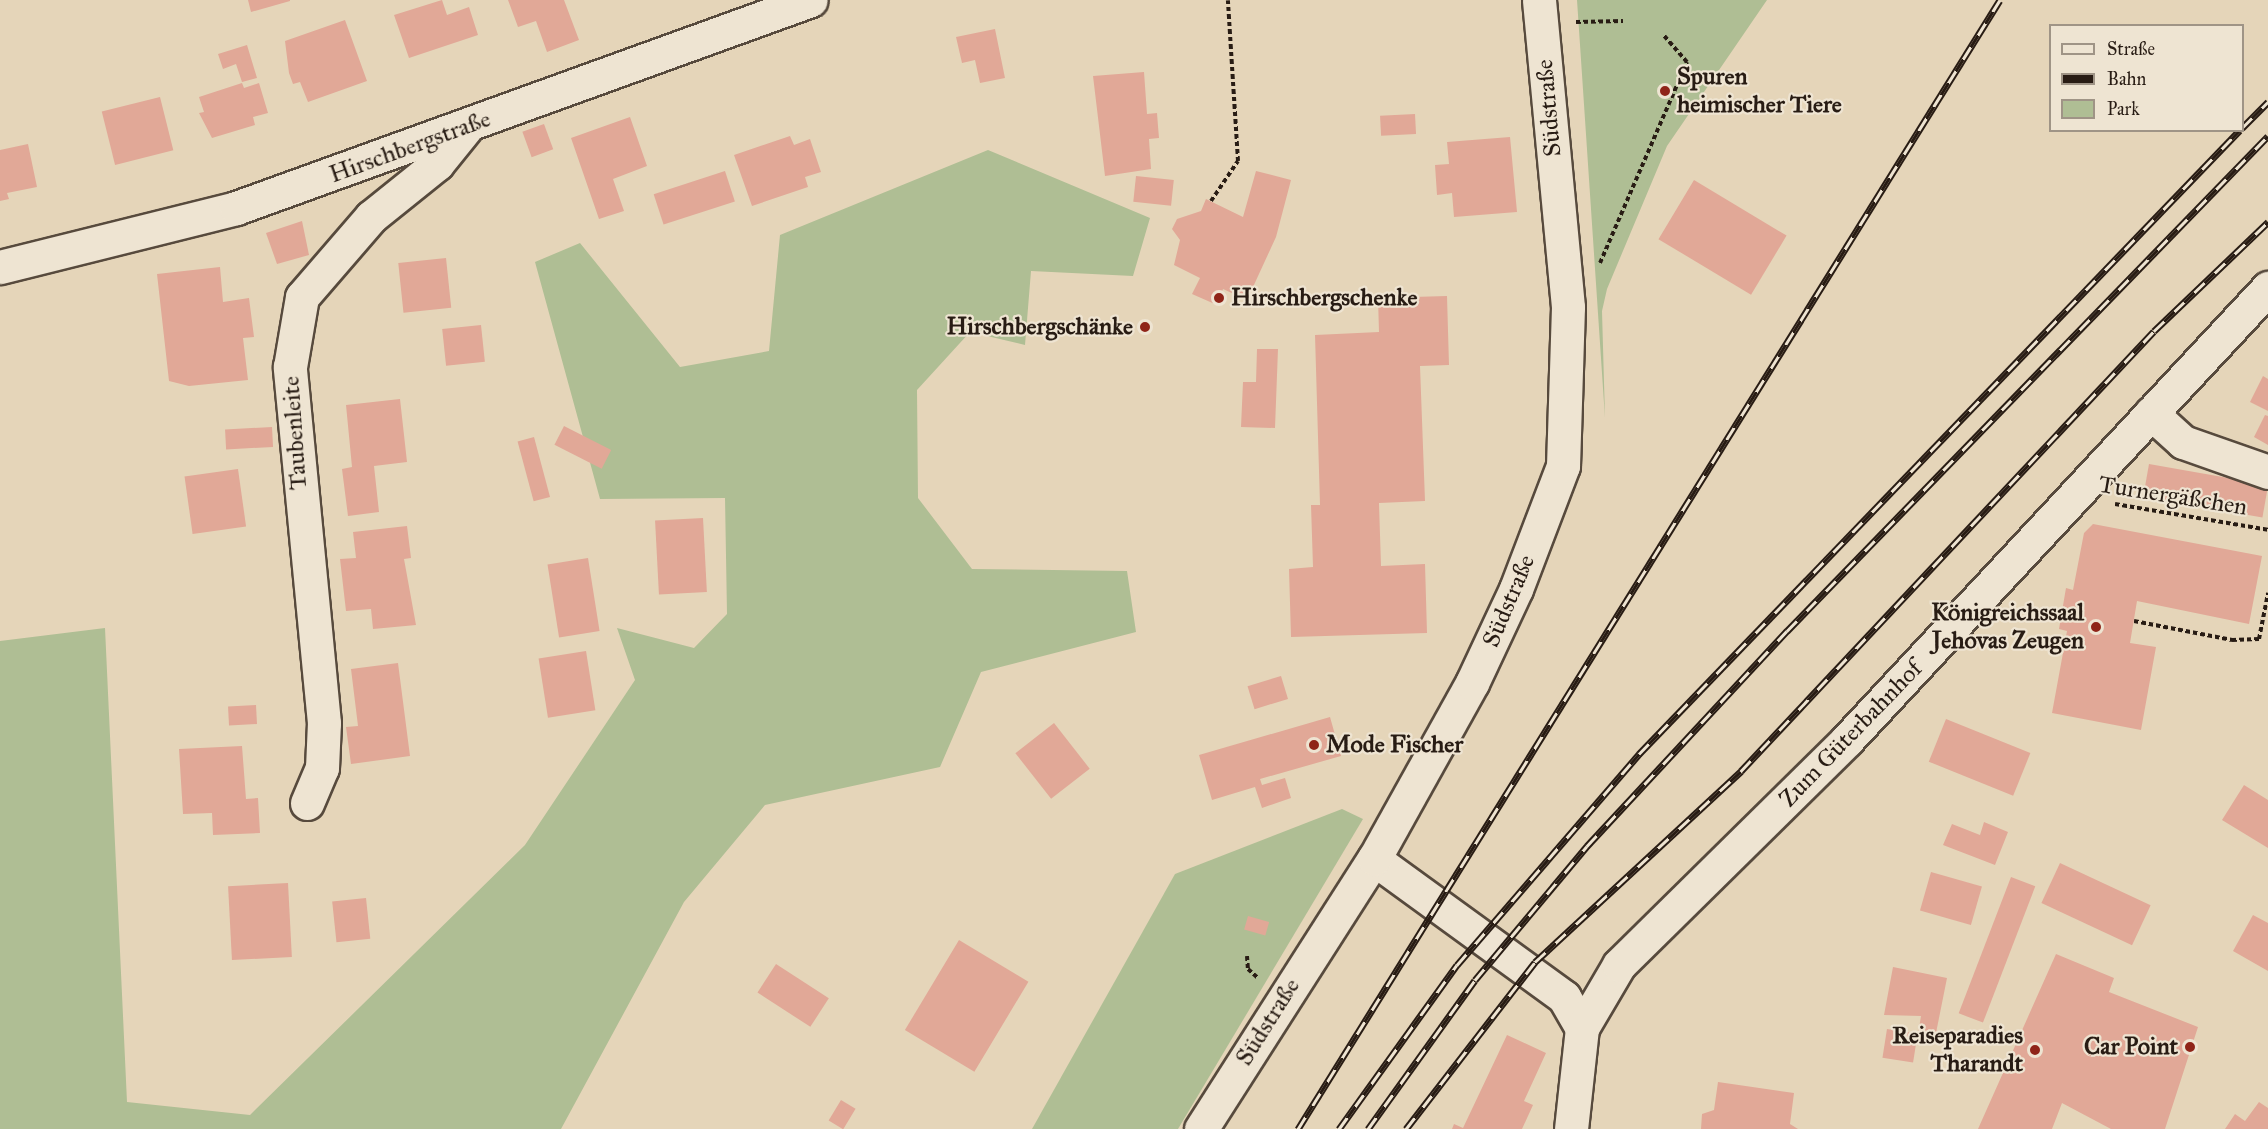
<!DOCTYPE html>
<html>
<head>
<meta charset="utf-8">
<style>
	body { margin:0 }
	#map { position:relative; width:2268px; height:1129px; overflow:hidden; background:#e5d5b9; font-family:"IM FELL Great Primer",serif }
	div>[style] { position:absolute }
	.green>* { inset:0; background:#afbe94 }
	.building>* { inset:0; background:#e1a897; transform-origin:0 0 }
	.path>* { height:4px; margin-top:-2px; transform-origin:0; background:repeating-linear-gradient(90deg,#281c14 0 4.5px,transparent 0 7.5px) }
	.roads { filter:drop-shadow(2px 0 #574a3d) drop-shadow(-2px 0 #574a3d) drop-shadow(0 2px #574a3d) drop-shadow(0 -2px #574a3d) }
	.minor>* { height:33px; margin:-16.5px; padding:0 16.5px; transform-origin:16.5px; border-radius:16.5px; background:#eee4d2 }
	.rail>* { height:7px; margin-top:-3.5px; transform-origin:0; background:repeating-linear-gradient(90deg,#eee4d2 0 14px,#281c14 0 28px); box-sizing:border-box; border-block:2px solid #281c14 }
	.dots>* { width:16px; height:16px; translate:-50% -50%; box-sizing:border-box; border:3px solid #eee4d2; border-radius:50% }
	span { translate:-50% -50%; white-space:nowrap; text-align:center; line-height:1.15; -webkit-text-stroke:4.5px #eee4d2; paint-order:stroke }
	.poi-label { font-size:24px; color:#281c14; font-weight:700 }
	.left { translate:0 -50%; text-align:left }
	.right { translate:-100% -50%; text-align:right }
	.street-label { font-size:24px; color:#281c14 }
	.legend { position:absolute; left:2049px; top:24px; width:195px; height:108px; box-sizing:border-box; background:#eee4d2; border:2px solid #9f9486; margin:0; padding:8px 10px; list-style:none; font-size:18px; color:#281c14 }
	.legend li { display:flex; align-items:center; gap:12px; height:30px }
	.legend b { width:30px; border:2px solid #9f9486 }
</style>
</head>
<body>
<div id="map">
	<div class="green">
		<i style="clip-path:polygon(1577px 0,1767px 0,1667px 146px,1607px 289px,1602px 311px,1605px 418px)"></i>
		<i style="clip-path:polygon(988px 150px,1150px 218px,1133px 276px,1031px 271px,1025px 345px,970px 332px,917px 390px,918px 498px,972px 569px,1127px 571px,1136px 632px,981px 672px,940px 767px,765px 805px,684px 902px,561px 1129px,0 1129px,0 641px,105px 628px,127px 1102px,250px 1115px,525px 845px,635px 680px,617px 628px,694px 648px,727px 614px,725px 498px,600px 499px,535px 262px,580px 243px,680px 367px,769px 351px,780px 235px)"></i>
		<i style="clip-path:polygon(1342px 809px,1363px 819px,1178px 1129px,1032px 1129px,1175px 874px)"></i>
	</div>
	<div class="building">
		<i style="clip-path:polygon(248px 0,290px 0,290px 1px,251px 12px)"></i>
		<i style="clip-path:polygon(442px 0,447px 15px,469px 7px,478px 35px,409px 58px,394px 15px)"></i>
		<i style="clip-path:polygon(508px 0,564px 0,579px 40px,547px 52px,536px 21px,518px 27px)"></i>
		<i style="clip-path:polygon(345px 20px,367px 81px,308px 102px,300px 82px,293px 84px,289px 73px,285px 41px)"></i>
		<i style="clip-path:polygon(995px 29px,1005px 78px,980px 83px,975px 60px,962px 63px,956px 37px)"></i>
		<i style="clip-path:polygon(247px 45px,257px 78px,242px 82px,236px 64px,223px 69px,218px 54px)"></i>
		<i style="clip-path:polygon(1144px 72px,1147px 114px,1157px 113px,1158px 126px,1159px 138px,1149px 139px,1151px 169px,1105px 176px,1093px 76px)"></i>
		<i style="clip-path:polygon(242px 83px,244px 88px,259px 83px,268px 113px,253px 117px,255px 125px,212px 138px,199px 113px,204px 112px,199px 97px)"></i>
		<i style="left:160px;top:97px;width:55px;height:60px;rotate:76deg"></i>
		<i style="left:1415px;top:114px;width:20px;height:35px;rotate:87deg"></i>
		<i style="clip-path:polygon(630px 117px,647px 166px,613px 179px,624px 211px,599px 219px,571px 138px)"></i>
		<i style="left:544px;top:124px;width:27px;height:23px;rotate:70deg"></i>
		<i style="clip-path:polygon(790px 136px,794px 145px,810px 139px,821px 172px,805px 177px,808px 187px,752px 206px,734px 155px)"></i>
		<i style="clip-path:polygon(1510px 137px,1517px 212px,1454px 217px,1452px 193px,1437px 195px,1435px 165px,1449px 164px,1447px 142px)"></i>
		<i style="clip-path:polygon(28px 144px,37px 187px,7px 193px,9px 199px,0 201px,0 150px)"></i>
		<i style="left:725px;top:171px;width:32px;height:75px;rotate:72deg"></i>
		<i style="clip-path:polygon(1256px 171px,1291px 180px,1276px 237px,1247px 300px,1223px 289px,1217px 305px,1192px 294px,1200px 278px,1174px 265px,1180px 240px,1172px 229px,1177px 219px,1201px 211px,1206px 199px,1243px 217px)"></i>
		<i style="left:1136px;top:176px;width:38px;height:26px;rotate:6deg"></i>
		<i style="left:1694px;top:180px;width:108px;height:69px;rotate:31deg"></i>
		<i style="clip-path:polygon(302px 221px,309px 255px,277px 264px,266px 233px)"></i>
		<i style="left:446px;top:258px;width:50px;height:48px;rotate:84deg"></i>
		<i style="clip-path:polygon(220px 267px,223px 302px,249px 298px,254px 337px,243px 338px,248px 380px,189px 386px,169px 381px,157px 274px)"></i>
		<i style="clip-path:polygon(1447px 296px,1449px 365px,1420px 366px,1425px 501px,1379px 503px,1381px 566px,1425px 564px,1427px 633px,1291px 637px,1289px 569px,1313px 567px,1311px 505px,1320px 505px,1315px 335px,1379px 332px,1378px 298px)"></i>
		<i style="left:481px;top:325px;width:37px;height:39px;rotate:84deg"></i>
		<i style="clip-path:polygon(1257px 349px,1278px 349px,1275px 428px,1241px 427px,1243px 382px,1256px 382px)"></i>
		<i style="clip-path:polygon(2263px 376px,2268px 379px,2268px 411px,2250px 402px)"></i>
		<i style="clip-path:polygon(400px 399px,407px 462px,374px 466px,379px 512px,348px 516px,342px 469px,352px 467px,346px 405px)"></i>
		<i style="clip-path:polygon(2265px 415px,2268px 416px,2268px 445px,2254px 437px)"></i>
		<i style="left:564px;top:426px;width:53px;height:21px;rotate:27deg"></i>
		<i style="left:272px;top:427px;width:20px;height:47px;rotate:87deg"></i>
		<i style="left:534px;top:437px;width:62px;height:17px;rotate:75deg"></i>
		<i style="left:2149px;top:464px;width:121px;height:33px;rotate:10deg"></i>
		<i style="left:238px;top:469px;width:58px;height:54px;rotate:82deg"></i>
		<i style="left:703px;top:518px;width:74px;height:48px;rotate:87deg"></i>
		<i style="clip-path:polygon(2093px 524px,2262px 556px,2249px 624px,2137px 601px,2130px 643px,2156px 647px,2141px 730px,2052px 713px,2067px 631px,2059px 629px,2066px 588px,2073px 590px,2084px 533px)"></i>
		<i style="clip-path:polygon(407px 526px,411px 558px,404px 559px,416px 625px,373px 629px,371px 609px,346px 611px,340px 559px,356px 558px,353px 532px)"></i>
		<i style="left:588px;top:558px;width:74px;height:41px;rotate:81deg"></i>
		<i style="left:586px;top:651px;width:60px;height:48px;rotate:81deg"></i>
		<i style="clip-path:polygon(398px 663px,410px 756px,351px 764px,346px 727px,358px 726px,351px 669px)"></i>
		<i style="left:1281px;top:676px;width:24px;height:35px;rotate:73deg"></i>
		<i style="left:256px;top:705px;width:19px;height:28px;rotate:87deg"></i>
		<i style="clip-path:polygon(1330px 717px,1341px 756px,1260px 779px,1262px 785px,1285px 778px,1291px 798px,1262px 808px,1255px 787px,1212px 800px,1199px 755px)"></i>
		<i style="left:1946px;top:719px;width:91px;height:46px;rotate:22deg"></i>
		<i style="left:1054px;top:723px;width:58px;height:49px;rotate:52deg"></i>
		<i style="clip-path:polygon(242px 746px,246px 799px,258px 798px,260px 833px,213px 835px,212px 813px,183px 814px,179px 749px)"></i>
		<i style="clip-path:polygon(2244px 785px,2268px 800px,2268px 848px,2222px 820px)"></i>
		<i style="clip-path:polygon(1984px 822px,2008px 832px,1995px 865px,1943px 845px,1952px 824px,1980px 835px)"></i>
		<i style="left:2060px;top:863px;width:100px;height:44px;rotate:25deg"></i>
		<i style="left:1931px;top:872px;width:53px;height:40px;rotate:16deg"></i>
		<i style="left:2011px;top:877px;width:26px;height:146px;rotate:21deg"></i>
		<i style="left:288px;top:883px;width:74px;height:60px;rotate:87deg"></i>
		<i style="left:366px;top:898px;width:41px;height:34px;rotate:84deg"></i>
		<i style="clip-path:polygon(2253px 915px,2268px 923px,2268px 971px,2233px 951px)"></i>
		<i style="left:1248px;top:916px;width:22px;height:14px;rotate:16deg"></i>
		<i style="left:959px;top:940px;width:81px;height:105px;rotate:31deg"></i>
		<i style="clip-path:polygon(2056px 954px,2114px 978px,2109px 992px,2198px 1027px,2165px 1129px,2111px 1129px,2062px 1103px,2052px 1129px,1978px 1129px)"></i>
		<i style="left:776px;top:964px;width:63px;height:34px;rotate:33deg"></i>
		<i style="clip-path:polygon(1893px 967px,1947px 978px,1935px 1038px,1918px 1034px,1921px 1016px,1884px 1015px)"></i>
		<i style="left:1887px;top:1029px;width:31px;height:29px;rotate:9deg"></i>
		<i style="clip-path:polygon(1507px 1035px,1546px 1053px,1524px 1101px,1533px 1105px,1522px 1129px,1452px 1129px,1454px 1124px,1463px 1128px)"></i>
		<i style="clip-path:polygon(1718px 1082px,1794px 1093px,1790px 1124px,1798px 1129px,1701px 1129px,1702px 1114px,1714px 1110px)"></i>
		<i style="left:841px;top:1100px;width:17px;height:24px;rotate:31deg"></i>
		<i style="clip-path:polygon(2259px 1102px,2268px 1108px,2268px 1129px,2225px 1129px,2235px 1114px,2245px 1121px)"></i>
	</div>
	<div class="path">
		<i style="left:1576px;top:22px;width:47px;rotate:-1.2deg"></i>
		<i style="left:1211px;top:201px;width:48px;rotate:-56deg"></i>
		<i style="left:1238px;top:161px;width:161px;rotate:-93.6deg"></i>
		<i style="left:1600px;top:263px;width:219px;rotate:-66.6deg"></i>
		<i style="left:1687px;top:62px;width:35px;rotate:-131deg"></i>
		<i style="left:2115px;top:504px;width:155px;rotate:9.6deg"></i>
		<i style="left:2134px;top:621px;width:100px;rotate:11deg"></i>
		<i style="left:2232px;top:640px;width:27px;rotate:-2deg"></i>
		<i style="left:2259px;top:639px;width:47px;rotate:-78.9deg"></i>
		<i style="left:1247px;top:956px;width:13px;rotate:86deg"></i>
		<i style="left:1248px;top:969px;width:13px;rotate:42deg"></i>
	</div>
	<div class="roads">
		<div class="minor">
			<i style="left:0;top:267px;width:243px;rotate:-14deg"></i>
			<i style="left:236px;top:208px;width:611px;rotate:-19.89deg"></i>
			<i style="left:2151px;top:413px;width:43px;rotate:42.2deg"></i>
			<i style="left:2183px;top:442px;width:90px;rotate:19.4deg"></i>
			<i style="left:307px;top:803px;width:38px;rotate:-67deg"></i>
			<i style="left:322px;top:768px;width:45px;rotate:-87.5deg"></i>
			<i style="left:324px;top:723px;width:358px;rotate:-95.5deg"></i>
			<i style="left:290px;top:367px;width:71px;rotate:-80.3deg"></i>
			<i style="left:302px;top:297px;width:106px;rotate:-49.2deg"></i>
			<i style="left:371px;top:217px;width:85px;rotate:-38.8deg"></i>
			<i style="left:437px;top:164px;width:46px;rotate:-51.1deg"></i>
			<i style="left:1374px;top:859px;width:235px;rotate:36deg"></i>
			<i style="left:1564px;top:997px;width:36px;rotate:60deg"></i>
			<i style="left:1201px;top:1129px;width:321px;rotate:-57.4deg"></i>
			<i style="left:1374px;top:859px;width:201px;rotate:-60.9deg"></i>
			<i style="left:1472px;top:683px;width:104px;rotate:-64.9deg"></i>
			<i style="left:1516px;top:589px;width:132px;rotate:-69.1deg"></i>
			<i style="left:1563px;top:466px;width:159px;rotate:-88.2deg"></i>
			<i style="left:1568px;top:307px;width:308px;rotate:-95.4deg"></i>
			<i style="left:1571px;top:1129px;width:102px;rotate:-83.8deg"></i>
			<i style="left:1582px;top:1028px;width:73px;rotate:-59.6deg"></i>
			<i style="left:1619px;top:965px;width:320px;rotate:-44.6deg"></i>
			<i style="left:1847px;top:740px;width:618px;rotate:-47.03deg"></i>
		</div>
	</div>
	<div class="rail">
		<i style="left:2242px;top:128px;width:37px;rotate:-45deg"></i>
		<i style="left:1298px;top:1129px;width:1329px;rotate:-58.13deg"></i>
		<i style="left:1339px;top:1129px;width:202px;rotate:-54.3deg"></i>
		<i style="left:1457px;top:965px;width:279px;rotate:-49.2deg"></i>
		<i style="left:1639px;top:754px;width:866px;rotate:-46.08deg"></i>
		<i style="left:1368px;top:1129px;width:183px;rotate:-54.3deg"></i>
		<i style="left:1475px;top:980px;width:175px;rotate:-50.1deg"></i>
		<i style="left:1587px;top:846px;width:294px;rotate:-47.1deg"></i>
		<i style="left:1787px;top:631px;width:690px;rotate:-45.82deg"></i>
		<i style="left:1406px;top:1129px;width:211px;rotate:-52.3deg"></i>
		<i style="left:1535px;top:962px;width:281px;rotate:-42.8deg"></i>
		<i style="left:1741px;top:771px;width:603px;rotate:-46.81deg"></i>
		<i style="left:2154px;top:331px;width:158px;rotate:-43.7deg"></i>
	</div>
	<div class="dots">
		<i style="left:1665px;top:91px;background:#8f2418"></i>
		<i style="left:1219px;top:298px;background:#8f2418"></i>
		<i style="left:1145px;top:327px;background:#8f2418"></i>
		<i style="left:2096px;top:627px;background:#8f2418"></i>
		<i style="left:1314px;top:745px;background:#8f2418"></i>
		<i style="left:2190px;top:1047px;background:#8f2418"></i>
		<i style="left:2035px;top:1050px;background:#8f2418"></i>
	</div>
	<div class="poi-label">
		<span class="left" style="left:1677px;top:91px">Spuren<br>heimischer Tiere</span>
		<span class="left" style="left:1231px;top:298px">Hirschbergschenke</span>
		<span class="right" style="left:1133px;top:327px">Hirschbergschänke</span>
		<span class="right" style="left:2084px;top:627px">Königreichssaal<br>Jehovas Zeugen</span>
		<span class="left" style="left:1326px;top:745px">Mode Fischer</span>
		<span class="right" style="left:2023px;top:1050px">Reiseparadies<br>Tharandt</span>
		<span class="right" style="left:2178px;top:1047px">Car Point</span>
	</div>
	<div class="street-label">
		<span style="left:1549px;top:108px;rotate:-95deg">Südstraße</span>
		<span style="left:410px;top:147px;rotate:-20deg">Hirschbergstraße</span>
		<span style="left:295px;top:433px;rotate:-94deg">Taubenleite</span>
		<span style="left:2173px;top:496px;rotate:9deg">Turnergäßchen</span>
		<span style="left:1509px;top:601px;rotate:-67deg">Südstraße</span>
		<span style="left:1851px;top:734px;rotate:-46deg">Zum Güterbahnhof</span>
		<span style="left:1268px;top:1022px;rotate:-58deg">Südstraße</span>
	</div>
	<ul class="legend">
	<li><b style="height:8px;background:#eee4d2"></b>Straße</li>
	<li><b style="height:8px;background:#281c14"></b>Bahn</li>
	<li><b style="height:16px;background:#afbe94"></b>Park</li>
	</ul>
</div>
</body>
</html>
